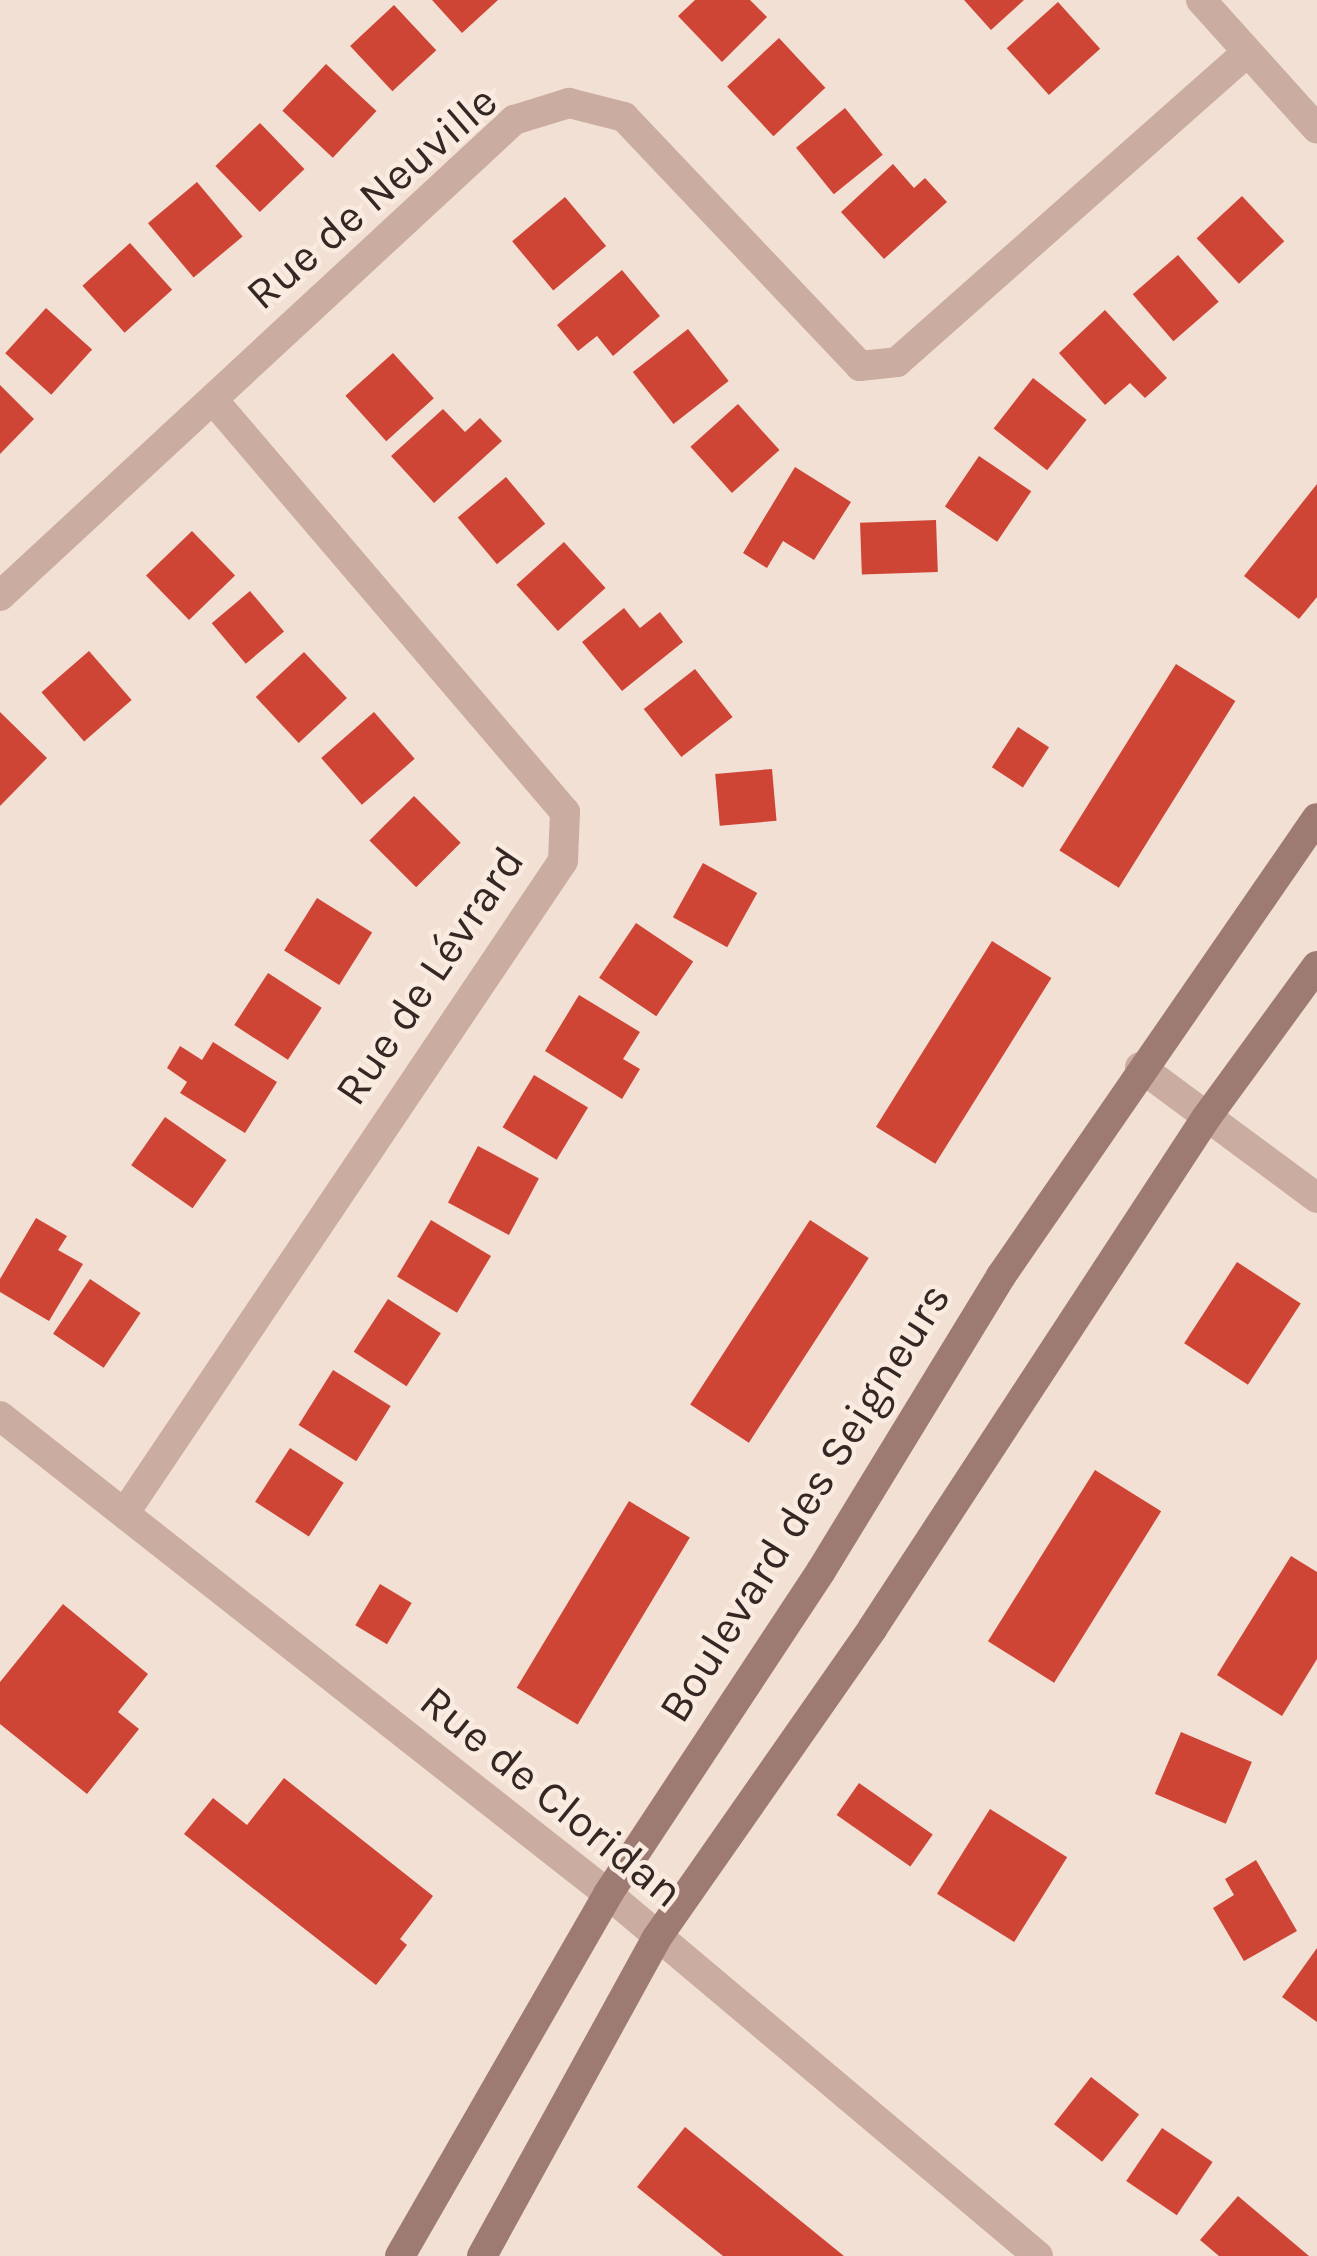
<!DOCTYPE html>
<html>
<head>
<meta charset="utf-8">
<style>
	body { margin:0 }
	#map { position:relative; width:1317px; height:2256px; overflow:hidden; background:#f2e0d4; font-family:Karla,sans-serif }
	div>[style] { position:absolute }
	.building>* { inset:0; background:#ce4536; transform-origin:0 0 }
	.street>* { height:30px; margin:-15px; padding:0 15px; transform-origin:15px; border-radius:15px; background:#caada0 }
	.secondary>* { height:30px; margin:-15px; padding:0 15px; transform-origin:15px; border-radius:15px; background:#9e7b72 }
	span { translate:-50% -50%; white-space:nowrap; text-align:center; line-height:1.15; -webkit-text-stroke:9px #faebe1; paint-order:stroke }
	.street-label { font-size:45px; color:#342724 }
</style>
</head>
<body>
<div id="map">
	<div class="building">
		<i style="clip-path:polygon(432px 0,498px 0,462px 33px)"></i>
		<i style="clip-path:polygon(695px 0,750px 0,767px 17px,722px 62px,678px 16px)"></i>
		<i style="clip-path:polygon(964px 0,1024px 0,991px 30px)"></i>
		<i style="left:1058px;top:2px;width:63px;height:69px;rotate:48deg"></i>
		<i style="left:394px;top:5px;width:62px;height:60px;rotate:47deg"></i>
		<i style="left:779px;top:38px;width:68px;height:71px;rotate:47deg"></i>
		<i style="left:326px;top:64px;width:69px;height:64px;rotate:43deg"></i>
		<i style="left:845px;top:108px;width:60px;height:63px;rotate:51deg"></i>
		<i style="left:260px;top:123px;width:64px;height:62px;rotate:46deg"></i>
		<i style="clip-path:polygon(893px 164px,914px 188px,925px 178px,947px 202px,884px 259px,841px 212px)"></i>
		<i style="left:197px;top:182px;width:71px;height:64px;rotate:50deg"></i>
		<i style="left:1242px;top:196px;width:62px;height:62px;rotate:47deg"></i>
		<i style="left:565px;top:197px;width:64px;height:69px;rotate:50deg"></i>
		<i style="left:130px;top:243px;width:63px;height:64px;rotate:48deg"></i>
		<i style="left:1178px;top:255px;width:62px;height:60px;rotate:49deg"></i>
		<i style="clip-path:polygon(622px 270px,660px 316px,613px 356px,597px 336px,578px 351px,557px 325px)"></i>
		<i style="left:46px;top:308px;width:62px;height:61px;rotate:42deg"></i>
		<i style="clip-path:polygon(1105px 310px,1167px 378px,1145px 398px,1130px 383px,1105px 405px,1059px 353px)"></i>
		<i style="left:688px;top:329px;width:66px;height:70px;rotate:52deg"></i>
		<i style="left:393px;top:353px;width:61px;height:64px;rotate:48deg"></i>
		<i style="left:1033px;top:378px;width:68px;height:64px;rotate:38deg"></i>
		<i style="clip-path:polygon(0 385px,34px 419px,0 454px)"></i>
		<i style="left:738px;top:404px;width:62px;height:64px;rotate:48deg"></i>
		<i style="clip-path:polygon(443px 409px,465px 432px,480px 418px,502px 441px,434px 503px,391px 456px)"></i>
		<i style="left:979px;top:456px;width:63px;height:61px;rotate:34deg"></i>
		<i style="clip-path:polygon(795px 467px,851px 502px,814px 560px,783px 541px,767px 568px,743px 553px)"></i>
		<i style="left:506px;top:477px;width:61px;height:63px;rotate:50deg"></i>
		<i style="clip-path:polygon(1317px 484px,1317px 597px,1299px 619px,1244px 576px)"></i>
		<i style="left:936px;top:520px;width:52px;height:76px;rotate:88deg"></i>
		<i style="left:192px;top:531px;width:62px;height:64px;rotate:46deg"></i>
		<i style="left:564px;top:542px;width:62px;height:64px;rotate:48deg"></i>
		<i style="left:250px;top:591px;width:53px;height:50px;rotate:50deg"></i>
		<i style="clip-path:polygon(624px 608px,640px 628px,660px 612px,683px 642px,622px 691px,582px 642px)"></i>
		<i style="left:89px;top:651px;width:65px;height:63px;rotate:49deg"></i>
		<i style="left:304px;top:652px;width:63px;height:66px;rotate:47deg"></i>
		<i style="left:1176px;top:664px;width:70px;height:220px;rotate:32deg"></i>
		<i style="left:695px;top:669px;width:61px;height:65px;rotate:52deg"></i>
		<i style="clip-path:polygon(0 712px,47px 758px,0 806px)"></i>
		<i style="left:374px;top:712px;width:62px;height:70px;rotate:49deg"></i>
		<i style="left:1018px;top:727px;width:37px;height:48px;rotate:33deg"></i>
		<i style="left:772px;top:769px;width:52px;height:57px;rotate:85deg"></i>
		<i style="left:414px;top:796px;width:66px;height:63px;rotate:45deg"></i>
		<i style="left:703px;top:863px;width:62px;height:62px;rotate:29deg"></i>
		<i style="left:317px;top:898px;width:65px;height:62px;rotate:32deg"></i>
		<i style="left:636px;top:923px;width:69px;height:66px;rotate:34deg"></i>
		<i style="left:992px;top:941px;width:70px;height:219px;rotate:32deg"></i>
		<i style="left:268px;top:973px;width:64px;height:62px;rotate:33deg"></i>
		<i style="clip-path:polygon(579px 995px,640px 1032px,623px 1059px,640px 1069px,622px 1099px,545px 1051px)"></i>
		<i style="clip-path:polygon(213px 1042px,277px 1082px,245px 1133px,180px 1093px,187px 1082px,167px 1068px,180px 1046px,202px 1060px)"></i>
		<i style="left:534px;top:1075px;width:63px;height:61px;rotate:31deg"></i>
		<i style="left:165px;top:1117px;width:75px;height:59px;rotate:35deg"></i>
		<i style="left:478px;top:1146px;width:69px;height:64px;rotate:28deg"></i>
		<i style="clip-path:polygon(36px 1218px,67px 1236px,58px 1250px,83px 1264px,49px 1321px,0 1292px,0 1279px)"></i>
		<i style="left:431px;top:1220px;width:70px;height:66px;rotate:31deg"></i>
		<i style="left:810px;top:1220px;width:70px;height:220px;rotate:33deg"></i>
		<i style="left:1237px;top:1262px;width:76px;height:97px;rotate:33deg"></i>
		<i style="left:90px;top:1279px;width:61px;height:66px;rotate:34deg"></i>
		<i style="left:388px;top:1299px;width:63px;height:63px;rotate:33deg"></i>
		<i style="left:333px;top:1370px;width:68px;height:65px;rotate:32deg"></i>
		<i style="left:290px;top:1448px;width:64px;height:64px;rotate:33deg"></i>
		<i style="left:1095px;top:1470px;width:78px;height:202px;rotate:32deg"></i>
		<i style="left:629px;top:1501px;width:71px;height:218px;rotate:31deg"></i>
		<i style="clip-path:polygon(1291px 1556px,1317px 1572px,1317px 1659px,1282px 1716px,1217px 1675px)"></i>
		<i style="left:380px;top:1584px;width:37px;height:48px;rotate:31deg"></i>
		<i style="clip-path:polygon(63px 1604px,148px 1674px,118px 1712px,139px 1729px,87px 1794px,0 1724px,0 1682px)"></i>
		<i style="left:1181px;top:1732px;width:77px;height:67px;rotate:23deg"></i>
		<i style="clip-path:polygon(284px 1778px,433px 1896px,400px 1939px,407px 1945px,376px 1985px,184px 1834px,213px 1798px,247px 1825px)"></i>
		<i style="left:859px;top:1783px;width:90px;height:39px;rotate:35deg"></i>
		<i style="left:990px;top:1809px;width:91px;height:100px;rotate:32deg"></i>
		<i style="clip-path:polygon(1256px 1860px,1297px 1931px,1244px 1961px,1213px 1908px,1234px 1895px,1225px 1879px)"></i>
		<i style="clip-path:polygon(1317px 1948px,1317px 2022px,1282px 1997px)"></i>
		<i style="left:1091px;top:2077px;width:61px;height:60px;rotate:38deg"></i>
		<i style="clip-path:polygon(685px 2127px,844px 2256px,723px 2256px,637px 2187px)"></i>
		<i style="left:1162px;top:2128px;width:61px;height:64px;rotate:34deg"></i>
		<i style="clip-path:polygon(1238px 2196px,1309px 2256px,1219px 2256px,1200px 2240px)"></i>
	</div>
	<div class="street">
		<i style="left:1201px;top:0;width:173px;rotate:48deg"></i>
		<i style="left:0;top:596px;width:701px;rotate:-42.8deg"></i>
		<i style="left:514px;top:120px;width:58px;rotate:-17.2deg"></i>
		<i style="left:569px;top:103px;width:57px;rotate:14.3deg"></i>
		<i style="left:624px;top:117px;width:343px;rotate:46.5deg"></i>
		<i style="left:860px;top:366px;width:37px;rotate:-6deg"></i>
		<i style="left:897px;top:362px;width:466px;rotate:-41.5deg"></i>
		<i style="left:1140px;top:1067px;width:220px;rotate:36.5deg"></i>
		<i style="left:0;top:1416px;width:773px;rotate:38.17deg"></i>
		<i style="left:608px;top:1894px;width:562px;rotate:40.09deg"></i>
		<i style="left:126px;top:1511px;width:783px;rotate:-56.09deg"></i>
		<i style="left:563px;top:861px;width:49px;rotate:-87.7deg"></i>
		<i style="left:565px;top:812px;width:540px;rotate:-130.5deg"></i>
	</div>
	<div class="secondary">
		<i style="left:400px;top:2256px;width:418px;rotate:-60.1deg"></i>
		<i style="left:608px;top:1894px;width:387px;rotate:-56.6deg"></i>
		<i style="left:821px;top:1571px;width:346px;rotate:-58.6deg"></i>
		<i style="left:1001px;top:1276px;width:556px;rotate:-55.4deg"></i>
		<i style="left:482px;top:2256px;width:362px;rotate:-61.2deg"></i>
		<i style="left:656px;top:1939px;width:378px;rotate:-55.1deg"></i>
		<i style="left:872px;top:1629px;width:610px;rotate:-56.83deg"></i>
		<i style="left:1206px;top:1118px;width:188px;rotate:-53.9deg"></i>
	</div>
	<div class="street-label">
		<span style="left:372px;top:198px;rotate:-41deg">Rue de Neuville</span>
		<span style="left:430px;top:976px;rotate:-56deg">Rue de Lévrard</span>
		<span style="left:805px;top:1503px;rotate:-58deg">Boulevard des Seigneurs</span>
		<span style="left:551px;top:1797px;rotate:39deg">Rue de Cloridan</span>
	</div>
</div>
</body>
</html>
